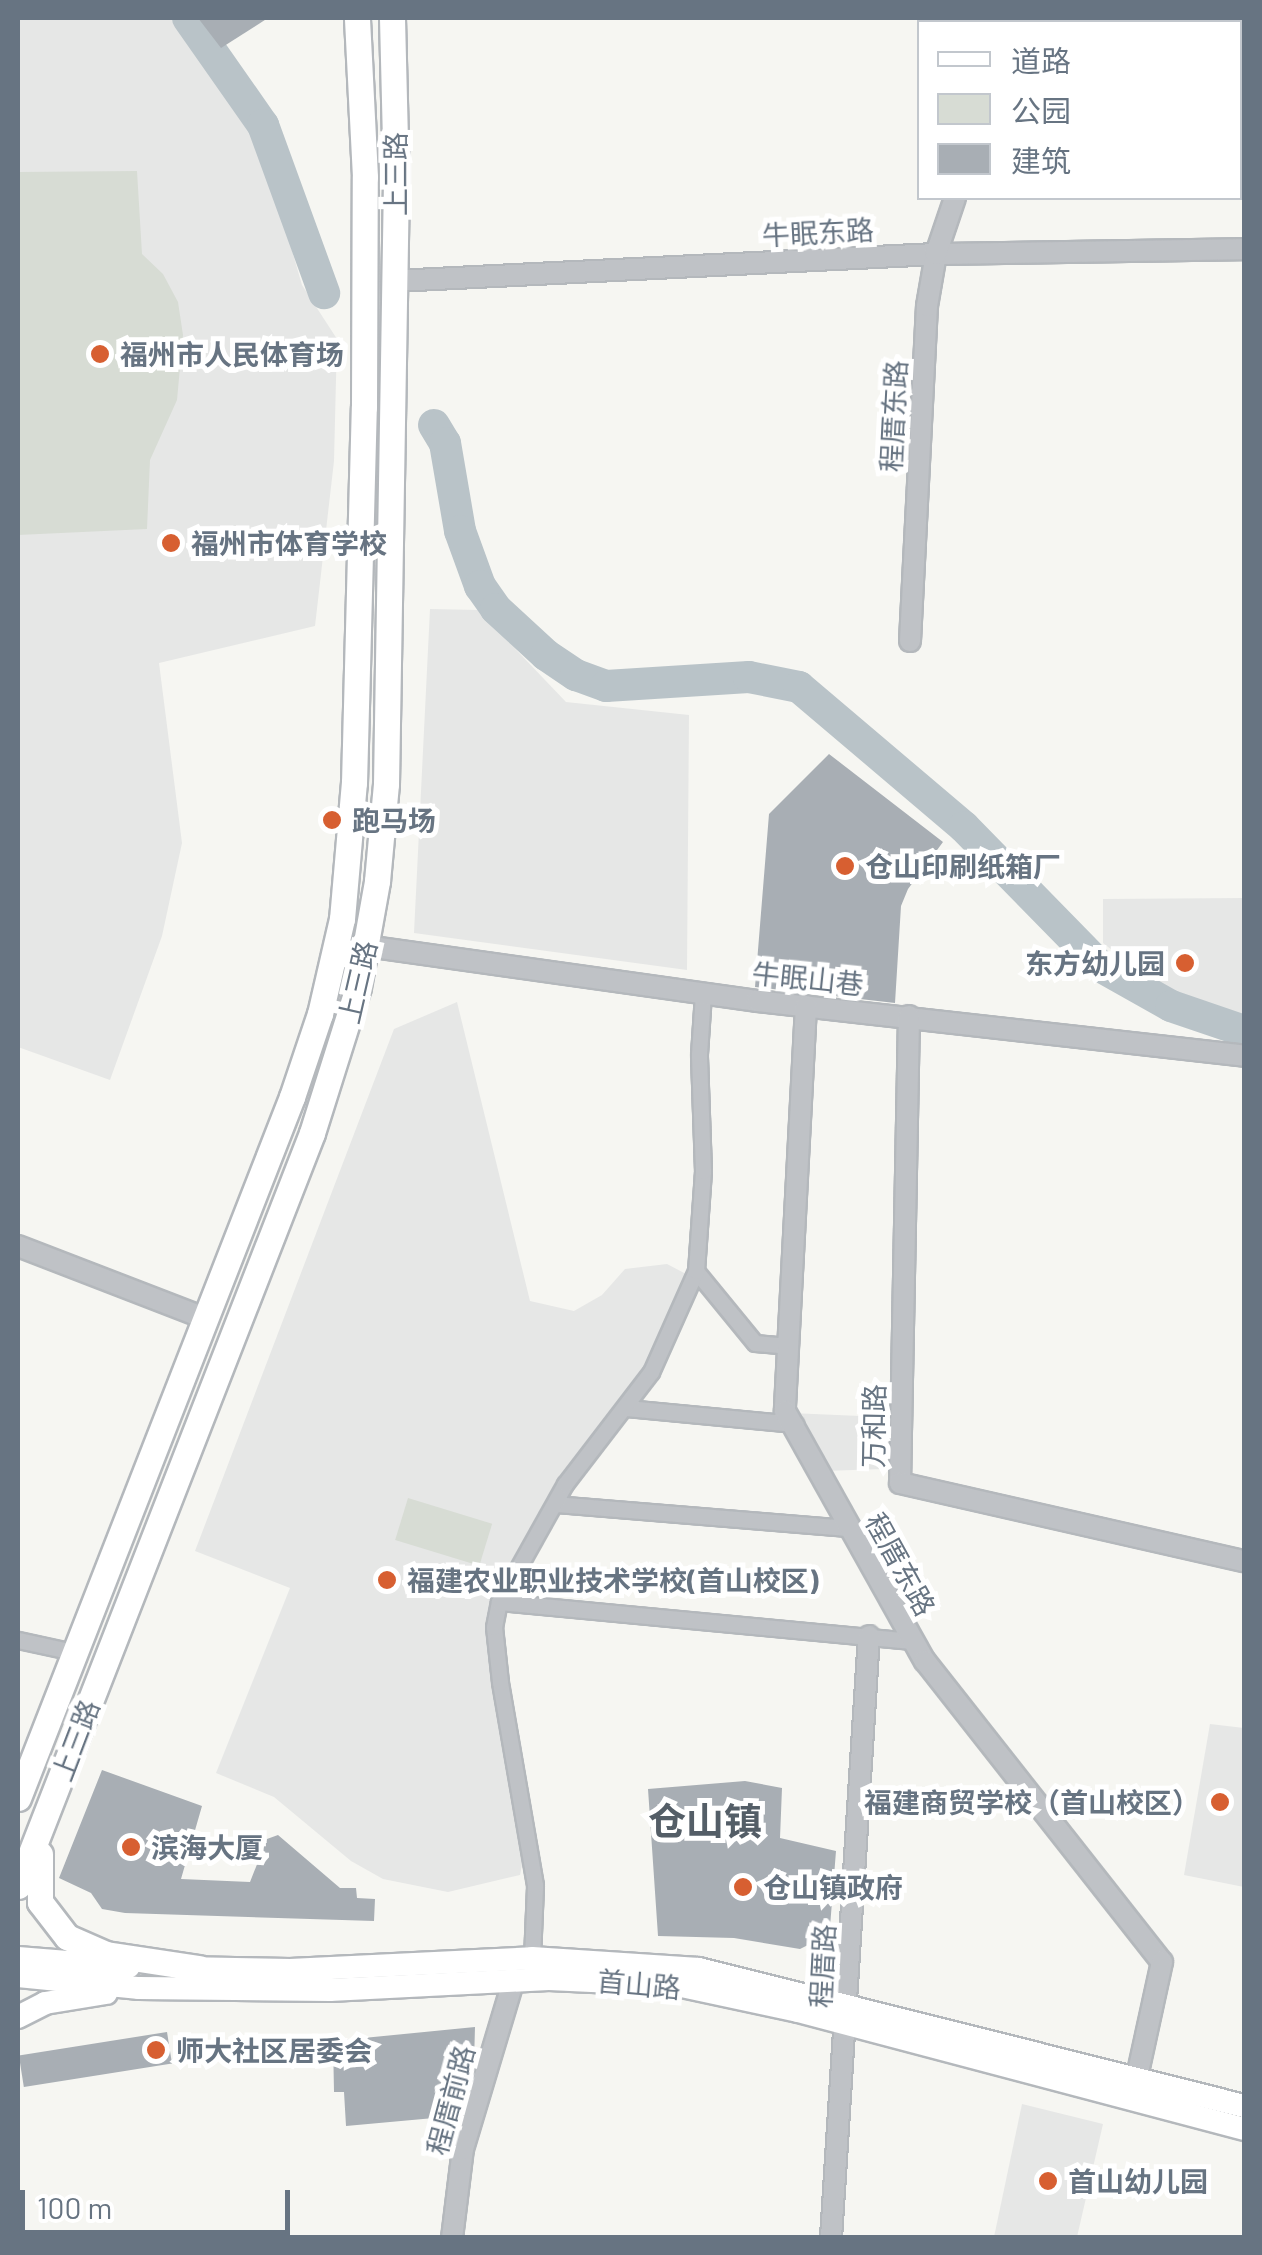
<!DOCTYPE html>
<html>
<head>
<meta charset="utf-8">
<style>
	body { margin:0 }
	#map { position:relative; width:1262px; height:2255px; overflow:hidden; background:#f6f6f2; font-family:Barlow,"Noto Sans SC",sans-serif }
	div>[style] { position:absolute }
	.built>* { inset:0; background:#e6e7e6 }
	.green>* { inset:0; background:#d7dcd4; transform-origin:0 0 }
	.river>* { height:32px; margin:-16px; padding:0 16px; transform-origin:16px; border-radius:16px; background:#b9c3c8 }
	.building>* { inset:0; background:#a8aeb4; transform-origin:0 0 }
	.roads { filter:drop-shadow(2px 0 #b4b8bc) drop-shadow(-2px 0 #b4b8bc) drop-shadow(0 2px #b4b8bc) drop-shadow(0 -2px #b4b8bc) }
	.minor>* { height:15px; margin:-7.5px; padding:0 7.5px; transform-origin:7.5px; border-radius:7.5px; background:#bfc2c6 }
	.tertiary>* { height:20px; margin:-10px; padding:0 10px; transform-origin:10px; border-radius:10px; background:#bfc2c6 }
	.secondary>* { height:22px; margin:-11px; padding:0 11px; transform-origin:11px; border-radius:11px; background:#fff }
	.primary>* { height:25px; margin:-12.5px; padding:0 12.5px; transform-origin:12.5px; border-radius:12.5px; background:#fff }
	.dots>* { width:28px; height:28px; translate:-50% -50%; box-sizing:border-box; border:5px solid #fff; border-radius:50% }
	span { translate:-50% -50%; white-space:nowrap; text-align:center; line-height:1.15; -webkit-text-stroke:10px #fff; paint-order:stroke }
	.street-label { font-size:28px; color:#677482 }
	.poi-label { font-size:28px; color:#677482; font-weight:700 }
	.left { translate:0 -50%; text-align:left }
	.right { translate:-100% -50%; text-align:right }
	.district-label { font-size:38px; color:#545e67; font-weight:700 }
	.frame { position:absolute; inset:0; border:20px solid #677482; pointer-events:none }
	.legend { position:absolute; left:917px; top:20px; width:325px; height:180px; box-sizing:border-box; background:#fff; border:2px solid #c2c7cd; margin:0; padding:12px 18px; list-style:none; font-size:30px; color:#677482 }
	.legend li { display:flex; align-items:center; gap:20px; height:50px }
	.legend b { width:50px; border:2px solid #c2c7cd }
	.scale { position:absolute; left:20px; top:2190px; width:270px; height:45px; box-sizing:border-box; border:5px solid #677482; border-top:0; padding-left:12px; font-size:30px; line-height:35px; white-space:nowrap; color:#677482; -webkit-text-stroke:8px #fff; paint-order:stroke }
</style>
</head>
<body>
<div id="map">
	<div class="built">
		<i style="clip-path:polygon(18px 18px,176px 18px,258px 133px,302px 285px,337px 339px,334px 461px,315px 626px,159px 663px,182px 843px,162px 936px,110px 1080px,18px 1047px)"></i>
		<i style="clip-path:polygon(430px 609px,478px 610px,566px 702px,689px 715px,687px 970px,414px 933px)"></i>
		<i style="clip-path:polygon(1244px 898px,1244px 1015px,1166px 992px,1103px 943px,1103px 899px)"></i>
		<i style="clip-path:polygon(457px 1002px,530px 1301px,574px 1311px,602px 1295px,625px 1269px,667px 1264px,688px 1275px,652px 1364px,505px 1572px,492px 1609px,525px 1849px,520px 1875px,448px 1892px,383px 1879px,351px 1861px,274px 1797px,216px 1773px,290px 1588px,195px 1551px,394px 1029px)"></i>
		<i style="clip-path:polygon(791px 1413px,883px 1417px,882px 1469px,824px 1471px)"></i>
		<i style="clip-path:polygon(1210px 1724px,1244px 1728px,1244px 1887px,1184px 1875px)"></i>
		<i style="clip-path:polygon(1022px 2104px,1103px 2124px,1077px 2237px,994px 2237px)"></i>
	</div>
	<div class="green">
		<i style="clip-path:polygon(137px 171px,142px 254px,163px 274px,178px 302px,183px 335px,177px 400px,150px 460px,147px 529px,18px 535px,18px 172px)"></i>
		<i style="left:408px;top:1498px;width:88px;height:44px;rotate:17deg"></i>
	</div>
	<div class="river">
		<i style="left:188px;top:18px;width:131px;rotate:55deg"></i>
		<i style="left:263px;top:125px;width:179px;rotate:70deg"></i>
		<i style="left:434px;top:425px;width:21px;rotate:59deg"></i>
		<i style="left:445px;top:443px;width:89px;rotate:80.3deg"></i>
		<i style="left:460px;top:531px;width:59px;rotate:70deg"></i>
		<i style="left:480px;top:586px;width:28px;rotate:55deg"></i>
		<i style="left:496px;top:609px;width:68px;rotate:42.6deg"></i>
		<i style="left:546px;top:655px;width:36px;rotate:34deg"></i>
		<i style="left:576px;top:675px;width:32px;rotate:20deg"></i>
		<i style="left:606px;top:686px;width:143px;rotate:-3.6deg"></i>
		<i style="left:749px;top:677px;width:51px;rotate:11.3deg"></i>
		<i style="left:799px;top:687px;width:216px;rotate:40.3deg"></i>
		<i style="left:964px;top:827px;width:194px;rotate:45.6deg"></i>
		<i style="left:1100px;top:966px;width:81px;rotate:29.4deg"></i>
		<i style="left:1171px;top:1006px;width:77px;rotate:18.9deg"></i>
	</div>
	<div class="building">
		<i style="clip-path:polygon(198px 18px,268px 18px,221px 48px)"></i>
		<i style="clip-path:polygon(829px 754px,943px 842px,908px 889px,901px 906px,895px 1003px,755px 987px,769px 814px)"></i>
		<i style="clip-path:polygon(102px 1770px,202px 1806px,181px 1879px,250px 1882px,267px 1839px,278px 1835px,340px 1888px,356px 1888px,357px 1898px,375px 1899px,374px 1921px,125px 1913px,102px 1909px,91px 1893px,59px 1878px)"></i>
		<i style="clip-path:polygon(745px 1781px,782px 1788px,780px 1838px,836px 1851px,830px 1927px,824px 1937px,800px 1949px,734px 1938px,658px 1936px,648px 1789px)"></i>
		<i style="clip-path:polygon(475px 2027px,474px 2063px,456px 2116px,346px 2126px,344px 2092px,334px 2092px,333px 2041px)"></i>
		<i style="left:167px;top:2032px;width:32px;height:150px;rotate:81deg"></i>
	</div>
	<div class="roads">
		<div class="minor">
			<i style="left:696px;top:1271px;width:93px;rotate:50.7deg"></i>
			<i style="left:755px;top:1343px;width:33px;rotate:5deg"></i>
			<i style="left:626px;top:1408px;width:170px;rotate:5.4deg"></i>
			<i style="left:555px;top:1504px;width:295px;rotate:4.7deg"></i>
			<i style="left:499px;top:1602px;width:135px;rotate:-60.8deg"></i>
			<i style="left:565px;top:1484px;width:141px;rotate:-52.5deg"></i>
			<i style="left:651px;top:1372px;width:111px;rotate:-66deg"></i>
			<i style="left:696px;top:1271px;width:100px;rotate:-86deg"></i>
			<i style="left:703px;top:1171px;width:117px;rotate:-92deg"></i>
			<i style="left:699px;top:1054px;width:60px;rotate:-86.2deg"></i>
			<i style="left:18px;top:1640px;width:61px;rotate:12.2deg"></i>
			<i style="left:532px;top:1958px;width:73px;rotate:-87.6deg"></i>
			<i style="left:535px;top:1885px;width:206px;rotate:-99.8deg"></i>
			<i style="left:500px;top:1682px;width:55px;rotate:-96.2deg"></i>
			<i style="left:494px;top:1627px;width:25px;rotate:-79deg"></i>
			<i style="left:499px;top:1602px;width:415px;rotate:5.4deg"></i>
		</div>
		<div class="tertiary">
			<i style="left:1019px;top:22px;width:4px;rotate:-76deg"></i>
			<i style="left:395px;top:281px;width:542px;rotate:-2.86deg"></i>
			<i style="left:936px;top:254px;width:308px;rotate:-0.9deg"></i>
			<i style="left:910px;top:641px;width:335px;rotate:-87.1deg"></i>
			<i style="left:927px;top:306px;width:53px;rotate:-80.2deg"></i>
			<i style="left:936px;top:254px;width:59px;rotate:-71.3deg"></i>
			<i style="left:366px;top:946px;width:395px;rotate:8deg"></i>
			<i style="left:757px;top:1001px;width:490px;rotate:6.4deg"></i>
			<i style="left:806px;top:1006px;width:406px;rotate:93deg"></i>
			<i style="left:785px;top:1411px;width:287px;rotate:60.8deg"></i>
			<i style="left:925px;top:1661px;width:383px;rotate:51.8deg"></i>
			<i style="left:1162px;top:1962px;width:118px;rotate:102.3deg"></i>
			<i style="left:909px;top:1016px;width:467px;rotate:91.1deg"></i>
			<i style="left:900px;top:1483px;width:353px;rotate:12.8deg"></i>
			<i style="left:18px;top:1246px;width:203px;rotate:21.1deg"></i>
			<i style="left:452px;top:2238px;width:90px;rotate:-83deg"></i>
			<i style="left:463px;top:2149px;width:177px;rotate:-73.3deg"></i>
			<i style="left:831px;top:2238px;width:603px;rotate:-86.39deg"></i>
		</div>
		<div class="secondary">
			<i style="left:18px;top:1958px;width:111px;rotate:4.6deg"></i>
			<i style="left:181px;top:1968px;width:109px;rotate:1.1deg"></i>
			<i style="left:290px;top:1970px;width:242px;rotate:-2.8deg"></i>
			<i style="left:532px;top:1958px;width:167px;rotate:3.8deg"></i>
			<i style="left:699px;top:1969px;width:562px;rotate:14.11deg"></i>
			<i style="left:18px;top:1976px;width:122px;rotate:5.7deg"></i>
			<i style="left:139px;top:1988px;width:191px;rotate:0.6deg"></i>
			<i style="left:330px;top:1990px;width:219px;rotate:-2.9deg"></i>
			<i style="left:549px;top:1979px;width:128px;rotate:2.7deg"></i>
			<i style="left:677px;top:1985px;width:124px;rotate:12.1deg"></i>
			<i style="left:798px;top:2011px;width:461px;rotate:14.8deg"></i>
			<i style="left:18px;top:2017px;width:30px;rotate:-27deg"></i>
			<i style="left:45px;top:2003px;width:62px;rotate:-9.3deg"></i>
		</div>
		<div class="primary">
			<i style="left:18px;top:1798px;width:753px;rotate:-68.65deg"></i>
			<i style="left:292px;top:1097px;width:88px;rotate:-71.4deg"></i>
			<i style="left:320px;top:1014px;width:98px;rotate:-77deg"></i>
			<i style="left:342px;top:919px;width:137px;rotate:-85deg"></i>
			<i style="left:354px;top:783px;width:376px;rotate:-88.5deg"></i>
			<i style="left:364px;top:407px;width:230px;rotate:-89.8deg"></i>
			<i style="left:365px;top:177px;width:159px;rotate:-92.9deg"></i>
			<i style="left:40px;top:1854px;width:48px;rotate:90deg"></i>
			<i style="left:40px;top:1902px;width:44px;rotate:52.4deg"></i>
			<i style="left:67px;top:1937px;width:43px;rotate:23.6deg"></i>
			<i style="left:106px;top:1954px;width:94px;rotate:8.6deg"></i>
			<i style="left:18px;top:1886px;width:808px;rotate:-68.67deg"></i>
			<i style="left:312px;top:1133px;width:153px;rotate:-72.5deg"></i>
			<i style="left:358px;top:987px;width:108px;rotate:-79.8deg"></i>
			<i style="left:377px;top:881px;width:97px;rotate:-84.7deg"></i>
			<i style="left:386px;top:784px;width:602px;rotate:-89.05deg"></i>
			<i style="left:396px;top:182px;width:164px;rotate:-91.4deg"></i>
		</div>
	</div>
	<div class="dots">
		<i style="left:100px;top:354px;background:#d75f31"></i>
		<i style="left:171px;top:543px;background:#d75f31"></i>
		<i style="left:332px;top:820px;background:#d75f31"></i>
		<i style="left:845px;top:866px;background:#d75f31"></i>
		<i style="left:1185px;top:963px;background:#d75f31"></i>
		<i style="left:387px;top:1580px;background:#d75f31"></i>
		<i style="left:1220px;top:1802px;background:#d75f31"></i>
		<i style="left:131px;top:1847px;background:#d75f31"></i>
		<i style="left:743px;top:1887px;background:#d75f31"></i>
		<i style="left:156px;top:2050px;background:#d75f31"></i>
		<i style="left:1048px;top:2181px;background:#d75f31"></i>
	</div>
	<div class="street-label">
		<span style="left:395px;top:174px;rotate:-90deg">上三路</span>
		<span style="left:818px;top:232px;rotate:-3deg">牛眠东路</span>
		<span style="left:893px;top:416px;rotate:-87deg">程厝东路</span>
		<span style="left:808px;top:978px;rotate:6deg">牛眠山巷</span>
		<span style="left:357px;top:982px;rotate:-77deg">上三路</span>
		<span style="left:873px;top:1426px;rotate:-89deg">万和路</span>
		<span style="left:901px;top:1564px;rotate:61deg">程厝东路</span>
		<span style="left:75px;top:1740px;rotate:-69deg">上三路</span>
		<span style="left:822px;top:1966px;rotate:-87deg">程厝路</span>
		<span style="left:639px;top:1984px;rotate:5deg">首山路</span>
		<span style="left:450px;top:2100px;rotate:-75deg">程厝前路</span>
	</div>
	<div class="poi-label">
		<span class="left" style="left:120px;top:354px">福州市人民体育场</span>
		<span class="left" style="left:191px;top:543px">福州市体育学校</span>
		<span class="left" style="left:352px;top:820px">跑马场</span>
		<span class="left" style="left:865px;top:866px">仓山印刷纸箱厂</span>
		<span class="right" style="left:1165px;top:963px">东方幼儿园</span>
		<span class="left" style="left:407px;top:1580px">福建农业职业技术学校(首山校区)</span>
		<span class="right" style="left:1200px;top:1802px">福建商贸学校（首山校区）</span>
		<span class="left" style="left:151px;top:1847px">滨海大厦</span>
		<span class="left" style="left:763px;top:1887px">仓山镇政府</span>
		<span class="left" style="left:176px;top:2050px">师大社区居委会</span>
		<span class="left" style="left:1068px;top:2181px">首山幼儿园</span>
	</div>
	<div class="district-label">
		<span style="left:705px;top:1821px">仓山镇</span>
	</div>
	<div class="frame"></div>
	<ul class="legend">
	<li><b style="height:12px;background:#fff"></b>道路</li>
	<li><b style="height:28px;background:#d7dcd4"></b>公园</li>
	<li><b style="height:28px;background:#a8aeb4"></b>建筑</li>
	</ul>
	<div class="scale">100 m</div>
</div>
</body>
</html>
